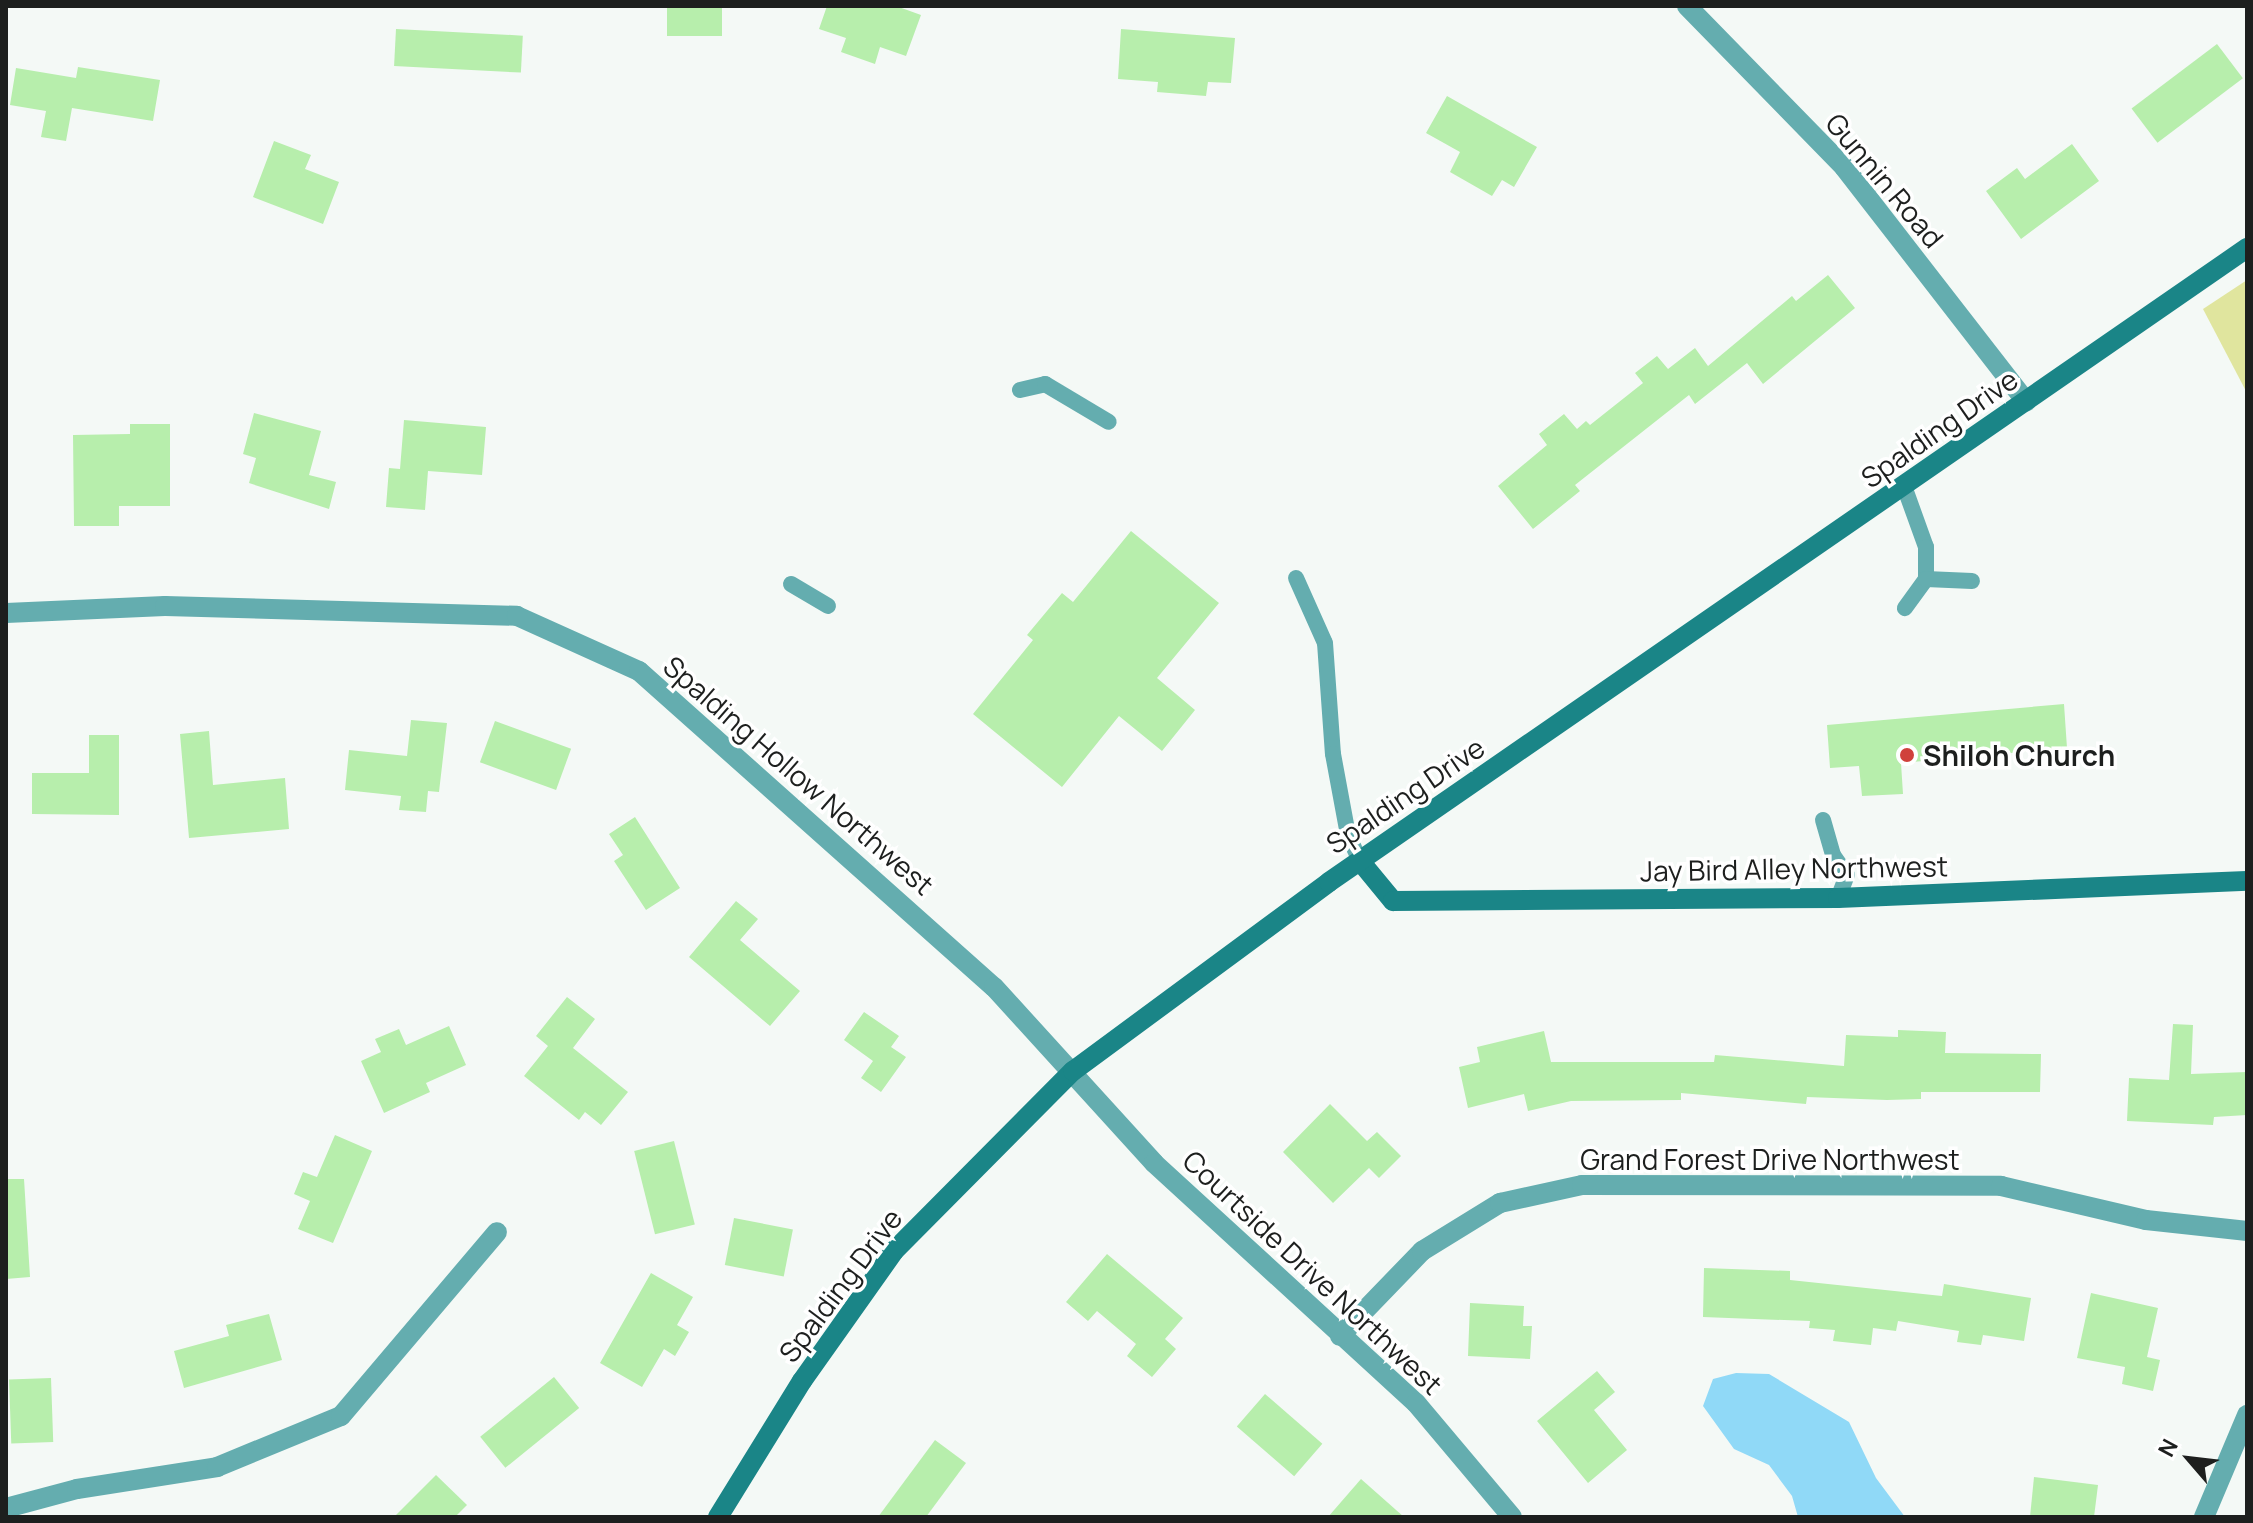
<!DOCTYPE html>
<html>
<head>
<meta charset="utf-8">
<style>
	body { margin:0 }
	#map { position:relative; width:2253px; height:1523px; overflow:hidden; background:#f4f9f6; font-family:Manrope,sans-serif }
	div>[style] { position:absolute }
	.green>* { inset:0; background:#e0e59e }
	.water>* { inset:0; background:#90d9f7 }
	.building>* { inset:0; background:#b7eeac; transform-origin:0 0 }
	.lane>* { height:16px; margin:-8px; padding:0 8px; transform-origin:8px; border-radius:8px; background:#64adaf }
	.street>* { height:20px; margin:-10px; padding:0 10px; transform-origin:10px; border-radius:10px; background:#64adaf }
	.secondary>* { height:20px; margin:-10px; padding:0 10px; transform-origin:10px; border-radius:10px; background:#1a8587 }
	.dots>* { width:22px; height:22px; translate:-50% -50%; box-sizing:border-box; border:4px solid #fff; border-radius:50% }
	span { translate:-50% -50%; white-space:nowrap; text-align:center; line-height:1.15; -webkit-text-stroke:7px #fff; paint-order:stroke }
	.street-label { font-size:28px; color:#1d1f1e }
	.poi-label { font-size:28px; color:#1d1f1e; font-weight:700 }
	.left { translate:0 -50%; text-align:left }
	.frame { position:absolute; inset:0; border:8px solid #1d1f1e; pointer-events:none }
	.north { position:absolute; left:2149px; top:1419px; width:80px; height:80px; -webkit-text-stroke:6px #fff; paint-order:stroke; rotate:298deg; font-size:22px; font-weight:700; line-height:32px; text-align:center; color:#1d1f1e }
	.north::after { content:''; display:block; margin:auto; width:28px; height:36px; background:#1d1f1e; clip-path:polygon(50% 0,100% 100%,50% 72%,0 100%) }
</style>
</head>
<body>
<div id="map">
	<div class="green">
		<i style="clip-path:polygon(2247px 280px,2247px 393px,2203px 309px)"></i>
	</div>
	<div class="water">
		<i style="clip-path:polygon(1736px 1373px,1769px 1374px,1849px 1422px,1876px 1478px,1905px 1517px,1798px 1517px,1792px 1496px,1769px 1465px,1734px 1449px,1703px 1406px,1713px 1379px)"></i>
	</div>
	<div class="building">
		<i style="left:667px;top:6px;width:55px;height:30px"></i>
		<i style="clip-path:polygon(827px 6px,896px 6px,921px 15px,906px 56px,880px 47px,875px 64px,841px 52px,846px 38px,819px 29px)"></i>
		<i style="left:396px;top:29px;width:127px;height:37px;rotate:3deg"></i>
		<i style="clip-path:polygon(1121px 29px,1235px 38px,1231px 83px,1208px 82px,1206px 96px,1157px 92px,1158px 82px,1118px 79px)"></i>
		<i style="left:2217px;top:44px;width:43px;height:107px;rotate:53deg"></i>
		<i style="clip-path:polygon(78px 67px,160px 80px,153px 121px,72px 108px,66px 141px,41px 137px,46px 111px,10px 105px,16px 68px,76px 78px)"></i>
		<i style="clip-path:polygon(1447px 96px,1537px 147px,1514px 187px,1502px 180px,1492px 196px,1450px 172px,1460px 152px,1426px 133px)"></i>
		<i style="clip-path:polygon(274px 141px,311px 155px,305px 169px,339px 182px,323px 224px,253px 197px)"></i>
		<i style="clip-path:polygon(2072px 144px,2099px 181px,2021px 239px,1986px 191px,2017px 168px,2025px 179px)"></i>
		<i style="clip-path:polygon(1828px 275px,1855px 308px,1763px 384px,1747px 363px,1695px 404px,1689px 395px,1575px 485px,1580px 491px,1533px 529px,1498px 486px,1547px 445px,1539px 434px,1564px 414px,1577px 429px,1586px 421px,1590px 425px,1643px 383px,1635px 373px,1657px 356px,1668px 369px,1695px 348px,1708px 366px,1792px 296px,1796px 301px)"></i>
		<i style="clip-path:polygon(254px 413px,321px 431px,309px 475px,336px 482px,329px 509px,249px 483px,256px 458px,243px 454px)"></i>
		<i style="clip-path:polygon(404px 420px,486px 427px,482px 475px,428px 471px,425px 510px,386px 507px,389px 468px,400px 469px)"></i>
		<i style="clip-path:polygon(130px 424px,170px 424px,170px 506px,119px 506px,119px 526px,74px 526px,73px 435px,130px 434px)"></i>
		<i style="clip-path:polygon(1131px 531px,1219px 603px,1157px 678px,1195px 710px,1162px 751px,1119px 716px,1062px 787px,973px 714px,1033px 640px,1027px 635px,1062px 593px,1073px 602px)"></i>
		<i style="clip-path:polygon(2064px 704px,2067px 748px,1901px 763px,1903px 794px,1862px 796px,1859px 766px,1830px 768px,1827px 725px)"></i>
		<i style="clip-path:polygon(411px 720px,447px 723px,439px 792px,428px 791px,426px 812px,399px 810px,401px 796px,345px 790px,349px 750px,407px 756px)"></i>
		<i style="left:495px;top:721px;width:81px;height:44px;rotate:20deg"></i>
		<i style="clip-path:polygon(209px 731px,213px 785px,285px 778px,289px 829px,189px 838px,180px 734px)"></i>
		<i style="clip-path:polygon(89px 735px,119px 735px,119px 815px,32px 814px,32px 773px,89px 773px)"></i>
		<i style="clip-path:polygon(635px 817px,680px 888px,646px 910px,614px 861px,623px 855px,609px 834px)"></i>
		<i style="clip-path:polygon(736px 901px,758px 919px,740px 940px,800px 991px,770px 1026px,689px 957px)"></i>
		<i style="clip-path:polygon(567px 997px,595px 1019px,573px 1048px,628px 1092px,601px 1125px,585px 1112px,579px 1120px,524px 1076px,548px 1046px,536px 1036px)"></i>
		<i style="clip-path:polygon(864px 1012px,899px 1036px,891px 1047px,906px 1057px,881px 1092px,861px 1078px,873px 1061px,844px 1040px)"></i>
		<i style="clip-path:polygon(2173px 1024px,2193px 1025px,2191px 1074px,2247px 1072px,2247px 1115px,2214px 1117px,2213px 1125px,2127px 1121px,2129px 1078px,2169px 1080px)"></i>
		<i style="clip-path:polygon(449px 1026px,466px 1065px,426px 1083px,430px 1092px,384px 1113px,361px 1061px,381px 1052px,375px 1039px,399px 1029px,406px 1045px)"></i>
		<i style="clip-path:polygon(1898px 1030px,1946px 1032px,1945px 1053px,2041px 1054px,2040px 1092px,1921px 1092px,1921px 1099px,1887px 1100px,1807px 1097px,1806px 1104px,1681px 1093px,1681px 1100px,1571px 1101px,1528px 1111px,1524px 1094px,1468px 1108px,1459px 1067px,1480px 1062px,1477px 1047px,1544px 1031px,1551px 1062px,1714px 1062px,1715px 1055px,1844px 1066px,1846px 1035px,1898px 1037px)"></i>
		<i style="clip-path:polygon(1330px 1104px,1367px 1141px,1377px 1132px,1401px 1156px,1379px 1178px,1369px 1168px,1333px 1203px,1283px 1152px)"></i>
		<i style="clip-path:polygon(335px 1135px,372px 1151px,333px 1243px,298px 1229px,310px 1201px,294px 1194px,303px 1172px,317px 1177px)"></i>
		<i style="left:674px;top:1141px;width:86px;height:41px;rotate:76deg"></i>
		<i style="clip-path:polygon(6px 1179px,24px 1179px,30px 1277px,6px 1279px)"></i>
		<i style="left:734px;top:1218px;width:60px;height:48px;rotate:11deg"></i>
		<i style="clip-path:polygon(1107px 1254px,1183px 1318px,1165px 1339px,1176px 1349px,1152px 1377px,1127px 1356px,1136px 1344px,1097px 1311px,1088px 1321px,1066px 1302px)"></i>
		<i style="clip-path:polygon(1704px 1268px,1790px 1271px,1790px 1280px,1942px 1296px,1944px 1284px,2031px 1298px,2024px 1341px,1983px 1335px,1981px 1345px,1957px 1342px,1959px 1331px,1898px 1321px,1896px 1331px,1873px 1328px,1871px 1345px,1833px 1341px,1835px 1330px,1809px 1328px,1810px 1321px,1703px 1317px)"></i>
		<i style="clip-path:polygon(651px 1273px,693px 1297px,677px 1325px,689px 1332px,675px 1356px,664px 1349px,642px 1387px,600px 1363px)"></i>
		<i style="clip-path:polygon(2091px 1293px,2158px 1308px,2147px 1357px,2160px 1360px,2153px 1391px,2122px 1384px,2125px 1367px,2077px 1358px)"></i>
		<i style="clip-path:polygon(1470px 1303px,1524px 1306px,1523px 1326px,1532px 1326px,1530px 1359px,1468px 1356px)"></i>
		<i style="clip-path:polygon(269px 1314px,282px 1360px,184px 1388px,174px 1351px,229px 1336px,226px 1325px)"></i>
		<i style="clip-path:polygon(1597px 1371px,1615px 1392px,1594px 1410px,1627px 1450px,1588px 1483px,1537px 1421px)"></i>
		<i style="left:554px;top:1377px;width:40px;height:95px;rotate:51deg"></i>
		<i style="left:51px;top:1378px;width:64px;height:42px;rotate:88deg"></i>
		<i style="left:1265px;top:1394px;width:76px;height:43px;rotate:41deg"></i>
		<i style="clip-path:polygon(935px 1440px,966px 1463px,926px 1517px,878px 1517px)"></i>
		<i style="clip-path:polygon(436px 1475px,467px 1505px,455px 1517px,394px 1517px)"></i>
		<i style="clip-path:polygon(2034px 1477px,2098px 1485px,2094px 1517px,2030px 1517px)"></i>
		<i style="clip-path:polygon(1361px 1479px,1404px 1517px,1328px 1517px)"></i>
	</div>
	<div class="lane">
		<i style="left:1020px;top:390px;width:26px;rotate:-13deg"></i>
		<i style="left:1045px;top:384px;width:74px;rotate:30.7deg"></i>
		<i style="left:1904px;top:486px;width:65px;rotate:70.2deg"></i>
		<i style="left:1926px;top:547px;width:32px;rotate:90deg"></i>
		<i style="left:1926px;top:579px;width:36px;rotate:126deg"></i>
		<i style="left:1296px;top:578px;width:71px;rotate:66deg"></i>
		<i style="left:1325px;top:643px;width:111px;rotate:85.9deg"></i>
		<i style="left:1333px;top:754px;width:82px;rotate:79.5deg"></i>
		<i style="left:1348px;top:835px;width:29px;rotate:65deg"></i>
		<i style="left:1926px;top:579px;width:46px;rotate:2.5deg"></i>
		<i style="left:791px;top:584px;width:43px;rotate:30.7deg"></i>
		<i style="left:1823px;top:820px;width:36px;rotate:74deg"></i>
		<i style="left:1833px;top:855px;width:24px;rotate:55deg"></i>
		<i style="left:1847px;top:875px;width:25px;rotate:111deg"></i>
	</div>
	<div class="street">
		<i style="left:1687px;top:6px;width:225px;rotate:45.7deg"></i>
		<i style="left:1844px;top:167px;width:297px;rotate:52.2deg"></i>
		<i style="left:6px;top:613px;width:159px;rotate:-2.5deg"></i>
		<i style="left:165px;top:606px;width:352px;rotate:1.6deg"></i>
		<i style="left:517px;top:616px;width:134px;rotate:24.3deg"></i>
		<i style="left:639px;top:671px;width:475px;rotate:41.7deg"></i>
		<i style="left:994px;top:987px;width:238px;rotate:47.7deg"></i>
		<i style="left:1154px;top:1163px;width:355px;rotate:42.5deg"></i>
		<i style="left:1416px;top:1403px;width:149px;rotate:49.9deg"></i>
		<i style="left:1340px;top:1336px;width:118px;rotate:-46deg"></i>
		<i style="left:1422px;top:1251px;width:92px;rotate:-31.6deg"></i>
		<i style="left:1500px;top:1203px;width:84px;rotate:-12.4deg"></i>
		<i style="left:1582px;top:1185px;width:419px;rotate:0.1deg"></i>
		<i style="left:2001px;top:1186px;width:149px;rotate:13.2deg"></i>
		<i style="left:2146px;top:1220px;width:102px;rotate:6.2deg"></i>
		<i style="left:6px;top:1508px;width:73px;rotate:-15deg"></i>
		<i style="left:77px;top:1489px;width:142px;rotate:-8.9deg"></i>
		<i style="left:217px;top:1467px;width:134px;rotate:-22.4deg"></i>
		<i style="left:341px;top:1416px;width:241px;rotate:-49.7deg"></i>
		<i style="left:2204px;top:1517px;width:111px;rotate:-67.1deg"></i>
	</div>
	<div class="secondary">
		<i style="left:1360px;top:861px;width:52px;rotate:50.5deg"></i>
		<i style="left:1393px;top:901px;width:445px;rotate:-0.4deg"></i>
		<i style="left:1838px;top:898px;width:409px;rotate:-2.4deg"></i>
		<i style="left:718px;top:1517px;width:160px;rotate:-58.3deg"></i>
		<i style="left:802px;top:1381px;width:159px;rotate:-54.7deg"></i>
		<i style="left:894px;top:1251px;width:254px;rotate:-45.2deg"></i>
		<i style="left:1073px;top:1071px;width:318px;rotate:-36.4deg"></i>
		<i style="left:1329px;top:882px;width:1116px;rotate:-34.63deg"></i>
	</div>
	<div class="dots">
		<i style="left:1907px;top:755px;background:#d0413c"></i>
	</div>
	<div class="street-label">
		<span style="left:1885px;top:180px;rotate:50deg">Gunnin Road</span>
		<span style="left:1939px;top:428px;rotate:-35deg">Spalding Drive</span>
		<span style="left:799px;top:775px;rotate:41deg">Spalding Hollow Northwest</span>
		<span style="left:1405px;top:795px;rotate:-34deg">Spalding Drive</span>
		<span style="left:1794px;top:868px;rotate:-1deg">Jay Bird Alley Northwest</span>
		<span style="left:1770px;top:1159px">Grand Forest Drive Northwest</span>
		<span style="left:1313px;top:1272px;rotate:43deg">Courtside Drive Northwest</span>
		<span style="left:840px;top:1285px;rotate:-53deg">Spalding Drive</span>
	</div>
	<div class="poi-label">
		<span class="left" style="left:1923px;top:755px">Shiloh Church</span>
	</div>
	<div class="frame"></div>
	<div class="north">N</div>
</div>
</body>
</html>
